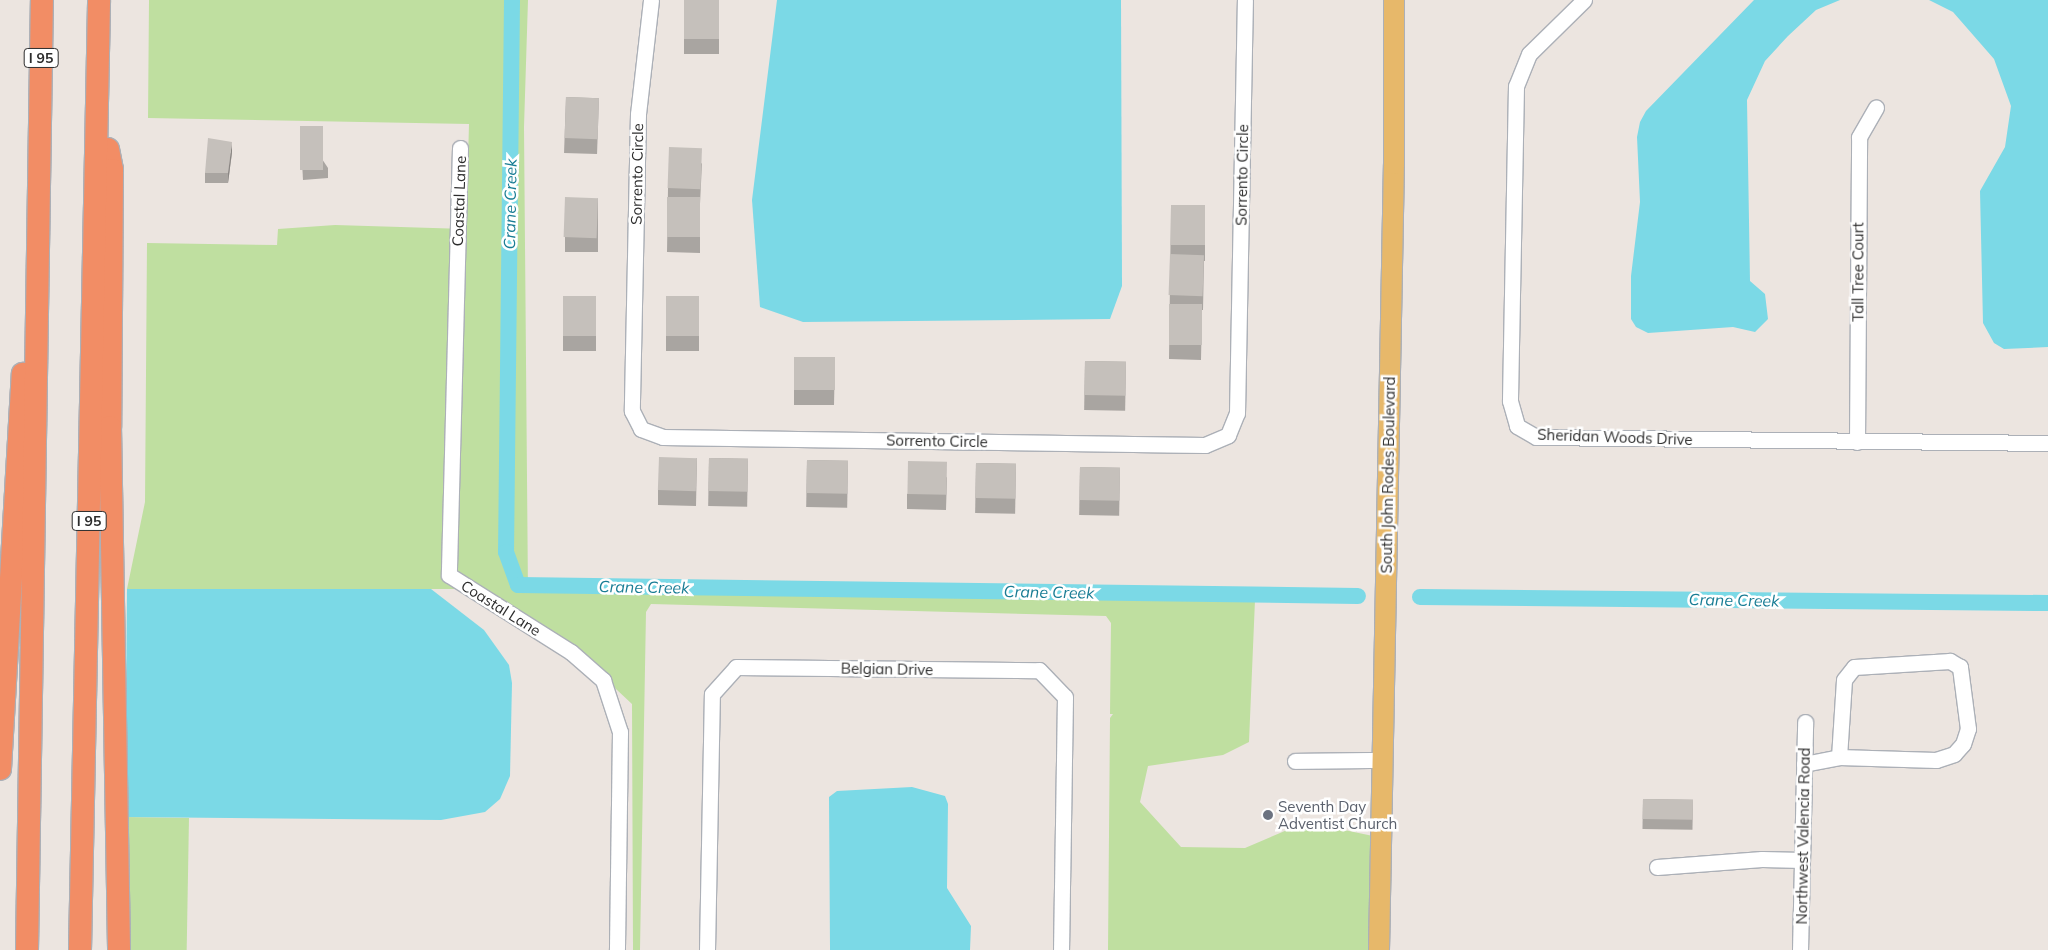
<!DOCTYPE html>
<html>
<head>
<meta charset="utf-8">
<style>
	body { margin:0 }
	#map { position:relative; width:2048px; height:950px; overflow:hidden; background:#ece5e0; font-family:Mulish,sans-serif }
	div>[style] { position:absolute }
	.green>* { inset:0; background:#bfdfa0; transform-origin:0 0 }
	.water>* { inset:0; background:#7bd9e6 }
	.canal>* { height:16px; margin:-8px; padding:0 8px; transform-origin:8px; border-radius:8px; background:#7bd9e6 }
	.roads { filter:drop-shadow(1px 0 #acb0b7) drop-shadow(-1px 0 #acb0b7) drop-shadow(0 1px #acb0b7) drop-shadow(0 -1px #acb0b7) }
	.minor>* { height:15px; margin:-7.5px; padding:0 7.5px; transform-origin:7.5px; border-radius:7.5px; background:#fff }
	.major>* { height:20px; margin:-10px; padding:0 10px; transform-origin:10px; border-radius:10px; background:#e7b86a }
	.highway>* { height:22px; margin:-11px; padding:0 11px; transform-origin:11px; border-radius:11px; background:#f28d65 }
	.wall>* { inset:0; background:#a9a5a1; transform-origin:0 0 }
	.shaded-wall>* { inset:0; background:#8a8683 }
	.building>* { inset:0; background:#c5c0bb; transform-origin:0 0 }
	.dots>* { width:14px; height:14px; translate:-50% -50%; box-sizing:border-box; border:2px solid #fff; border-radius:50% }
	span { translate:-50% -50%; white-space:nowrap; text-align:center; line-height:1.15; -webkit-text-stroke:5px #fff; paint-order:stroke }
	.shield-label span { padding:1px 4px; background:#fff; border:1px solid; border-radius:4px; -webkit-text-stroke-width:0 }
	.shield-label { font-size:14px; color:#2c2c2c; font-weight:700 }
	.street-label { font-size:15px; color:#2c2c2c }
	.worship-label { font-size:15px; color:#5b616d }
	.left { translate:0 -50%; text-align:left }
	.water-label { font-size:16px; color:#187c94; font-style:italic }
</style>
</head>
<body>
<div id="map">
	<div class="green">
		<i style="clip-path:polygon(149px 0,528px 0,524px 127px,528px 593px,672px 586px,1255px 600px,1249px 742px,1223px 755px,1148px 766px,1140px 802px,1181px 847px,1245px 848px,1306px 822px,1373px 836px,1371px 950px,1108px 950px,1110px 718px,1113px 714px,1110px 714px,1111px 623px,1106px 616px,651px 604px,646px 612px,640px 950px,633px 950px,632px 704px,571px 647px,464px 589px,127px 589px,145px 502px,147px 243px,277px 245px,278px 229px,335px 225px,466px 229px,469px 124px,148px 118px)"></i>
		<i style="left:125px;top:817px;width:64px;height:133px;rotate:1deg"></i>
	</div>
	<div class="water">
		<i style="clip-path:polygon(777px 0,1121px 0,1122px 286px,1110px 319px,803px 322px,760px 307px,752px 200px)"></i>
		<i style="clip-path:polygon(1754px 0,1840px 0,1816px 10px,1788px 36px,1765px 61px,1747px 100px,1750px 281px,1765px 294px,1768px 319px,1755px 332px,1733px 327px,1648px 333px,1636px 327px,1631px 319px,1631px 276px,1640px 202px,1637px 137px,1640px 122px,1646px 111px)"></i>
		<i style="clip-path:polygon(1929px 0,2048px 0,2048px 347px,2004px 349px,1994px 343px,1983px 323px,1980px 191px,2005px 147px,2011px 106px,1994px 59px,1953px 12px)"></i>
		<i style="clip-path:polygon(127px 589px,431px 589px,484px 630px,509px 665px,512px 683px,510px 776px,500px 799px,485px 812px,441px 820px,125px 817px)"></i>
		<i style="clip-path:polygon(912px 787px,945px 796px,948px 804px,947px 888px,971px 926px,970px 950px,830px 950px,829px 797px,837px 791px)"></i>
	</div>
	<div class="canal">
		<i style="left:512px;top:0;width:552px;rotate:90.62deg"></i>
		<i style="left:506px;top:552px;width:35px;rotate:70deg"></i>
		<i style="left:518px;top:585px;width:840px;rotate:0.75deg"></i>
		<i style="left:1420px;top:597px;width:628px;rotate:0.55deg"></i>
	</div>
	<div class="roads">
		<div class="minor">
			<i style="left:651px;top:0;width:115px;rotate:96.5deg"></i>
			<i style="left:638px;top:114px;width:297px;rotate:91.2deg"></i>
			<i style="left:632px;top:411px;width:20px;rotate:63deg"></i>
			<i style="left:641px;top:429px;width:23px;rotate:20deg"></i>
			<i style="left:663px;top:437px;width:542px;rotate:0.85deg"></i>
			<i style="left:1205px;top:445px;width:25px;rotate:-23deg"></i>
			<i style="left:1228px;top:435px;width:24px;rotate:-68deg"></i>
			<i style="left:1237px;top:413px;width:413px;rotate:-88.9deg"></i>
			<i style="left:1584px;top:0;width:77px;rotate:135.5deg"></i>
			<i style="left:1529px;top:54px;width:35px;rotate:112deg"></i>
			<i style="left:1516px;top:86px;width:315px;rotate:91.1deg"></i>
			<i style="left:1510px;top:401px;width:26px;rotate:74deg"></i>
			<i style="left:1517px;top:426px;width:22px;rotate:30deg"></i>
			<i style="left:1536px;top:437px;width:512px;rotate:0.67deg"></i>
			<i style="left:460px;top:148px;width:427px;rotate:91.5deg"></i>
			<i style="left:449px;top:575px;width:144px;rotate:32.3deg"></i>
			<i style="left:571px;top:652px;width:43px;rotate:41.2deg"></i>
			<i style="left:603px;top:680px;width:55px;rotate:71.9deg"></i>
			<i style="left:620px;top:732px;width:218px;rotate:90.8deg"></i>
			<i style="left:1857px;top:442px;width:305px;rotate:-89.6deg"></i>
			<i style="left:1859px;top:137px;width:34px;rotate:-60deg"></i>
			<i style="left:1295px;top:761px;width:88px;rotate:-0.7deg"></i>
			<i style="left:1804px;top:764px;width:36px;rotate:-11deg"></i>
			<i style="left:1839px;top:757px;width:97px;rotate:1.8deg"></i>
			<i style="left:1936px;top:760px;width:19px;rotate:-18deg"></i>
			<i style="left:1954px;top:754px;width:13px;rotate:-48deg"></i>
			<i style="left:1963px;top:744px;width:16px;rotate:-72deg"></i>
			<i style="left:1968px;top:729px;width:63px;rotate:-97.4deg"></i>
			<i style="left:1960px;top:667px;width:12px;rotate:-149deg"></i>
			<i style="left:1950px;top:661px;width:96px;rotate:176.4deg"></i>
			<i style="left:1854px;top:667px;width:16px;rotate:128deg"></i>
			<i style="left:1844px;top:680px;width:77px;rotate:93.7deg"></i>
			<i style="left:1657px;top:867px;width:105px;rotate:-4.4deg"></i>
			<i style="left:1762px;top:859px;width:40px;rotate:1.4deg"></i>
			<i style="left:707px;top:950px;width:256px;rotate:-88.9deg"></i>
			<i style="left:712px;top:694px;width:36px;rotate:-48deg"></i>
			<i style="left:736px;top:667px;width:303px;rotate:0.6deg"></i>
			<i style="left:1039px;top:670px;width:37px;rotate:46deg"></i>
			<i style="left:1065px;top:697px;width:253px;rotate:90.9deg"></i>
			<i style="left:1800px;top:950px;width:228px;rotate:-88.7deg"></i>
		</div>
		<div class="major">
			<i style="left:1379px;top:950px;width:786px;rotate:-88.91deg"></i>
			<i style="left:1394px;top:164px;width:164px;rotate:-90deg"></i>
		</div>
		<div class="highway">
			<i style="left:108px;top:149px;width:21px;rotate:79deg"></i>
			<i style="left:112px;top:170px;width:257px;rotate:90.4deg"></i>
			<i style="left:110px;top:427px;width:523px;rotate:89.01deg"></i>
			<i style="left:0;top:769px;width:396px;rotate:-86.7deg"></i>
			<i style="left:27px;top:950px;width:950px;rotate:-89.1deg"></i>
			<i style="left:80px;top:950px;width:950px;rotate:-88.85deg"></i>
		</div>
	</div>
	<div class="wall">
		<i style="left:684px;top:0;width:35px;height:54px"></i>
		<i style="left:566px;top:97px;width:33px;height:56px;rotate:2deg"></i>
		<i style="clip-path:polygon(300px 126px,328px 168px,328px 178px,303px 180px)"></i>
		<i style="clip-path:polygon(232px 152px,228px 183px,205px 183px,205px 173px)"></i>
		<i style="clip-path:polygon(702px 163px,700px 204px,700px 253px,667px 252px,668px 188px)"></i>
		<i style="clip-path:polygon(598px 198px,598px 252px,565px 252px,565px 237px)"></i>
		<i style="clip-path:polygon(1171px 205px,1205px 205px,1205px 261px,1204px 261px,1203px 310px,1202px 310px,1201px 360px,1169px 359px)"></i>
		<i style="left:563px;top:296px;width:33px;height:55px"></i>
		<i style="left:666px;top:296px;width:33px;height:55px"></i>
		<i style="clip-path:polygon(835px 357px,834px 405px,794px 405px,794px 390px)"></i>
		<i style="left:1085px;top:361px;width:41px;height:49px;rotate:1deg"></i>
		<i style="clip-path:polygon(697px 458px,696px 506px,658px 505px,658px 490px)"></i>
		<i style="left:709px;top:458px;width:39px;height:48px;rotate:1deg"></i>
		<i style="left:807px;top:460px;width:41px;height:47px;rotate:1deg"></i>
		<i style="left:976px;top:463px;width:40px;height:50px;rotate:1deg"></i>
		<i style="left:1080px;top:467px;width:40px;height:48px;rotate:1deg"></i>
		<i style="clip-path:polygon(947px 477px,946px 510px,907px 509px,907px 494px)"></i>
		<i style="left:1643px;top:799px;width:50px;height:30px;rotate:1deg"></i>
	</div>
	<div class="shaded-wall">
		<i style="clip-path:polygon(232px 142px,232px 152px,228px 183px,228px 173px)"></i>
	</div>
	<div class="building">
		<i style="left:684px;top:0;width:35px;height:39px"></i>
		<i style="left:566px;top:97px;width:33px;height:41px;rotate:2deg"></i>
		<i style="left:300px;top:126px;width:23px;height:44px"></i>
		<i style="clip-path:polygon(208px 138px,232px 142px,228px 173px,205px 173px)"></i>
		<i style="left:669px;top:147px;width:33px;height:41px;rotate:2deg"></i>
		<i style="left:565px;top:197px;width:33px;height:40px;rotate:2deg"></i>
		<i style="left:667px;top:197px;width:33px;height:40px"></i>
		<i style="left:1171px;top:205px;width:34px;height:40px"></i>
		<i style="left:1170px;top:254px;width:34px;height:41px;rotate:2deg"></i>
		<i style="left:563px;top:296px;width:33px;height:40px"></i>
		<i style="left:666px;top:296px;width:33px;height:40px"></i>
		<i style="left:1169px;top:304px;width:33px;height:41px"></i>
		<i style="left:794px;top:357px;width:41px;height:33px"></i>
		<i style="left:1085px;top:361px;width:41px;height:34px;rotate:1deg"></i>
		<i style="left:659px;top:457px;width:38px;height:33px;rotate:2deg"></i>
		<i style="left:709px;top:458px;width:39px;height:33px;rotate:1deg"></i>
		<i style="left:807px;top:460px;width:41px;height:33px;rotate:1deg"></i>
		<i style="left:908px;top:461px;width:39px;height:33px;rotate:1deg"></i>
		<i style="left:976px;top:463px;width:40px;height:35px;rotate:1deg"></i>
		<i style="left:1080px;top:467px;width:40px;height:33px;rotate:1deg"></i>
		<i style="left:1643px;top:799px;width:50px;height:20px;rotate:1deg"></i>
	</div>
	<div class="dots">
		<i style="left:1268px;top:815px;background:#6b7280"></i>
	</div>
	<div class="shield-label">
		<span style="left:41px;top:58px">I 95</span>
		<span style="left:89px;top:521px">I 95</span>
	</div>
	<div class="street-label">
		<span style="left:637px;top:174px;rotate:-89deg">Sorrento Circle</span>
		<span style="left:1242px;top:175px;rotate:-89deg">Sorrento Circle</span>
		<span style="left:459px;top:201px;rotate:-88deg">Coastal Lane</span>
		<span style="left:1858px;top:272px;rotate:-90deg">Tall Tree Court</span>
		<span style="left:1615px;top:437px;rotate:2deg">Sheridan Woods Drive</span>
		<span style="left:937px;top:441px;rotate:1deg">Sorrento Circle</span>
		<span style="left:1388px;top:475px;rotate:-89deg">South John Rodes Boulevard</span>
		<span style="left:501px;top:608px;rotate:32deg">Coastal Lane</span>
		<span style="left:887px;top:669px;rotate:1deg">Belgian Drive</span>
		<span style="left:1803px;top:836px;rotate:-89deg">Northwest Valencia Road</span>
	</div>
	<div class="worship-label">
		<span class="left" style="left:1278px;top:815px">Seventh Day<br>Adventist Church</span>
	</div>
	<div class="water-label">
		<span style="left:510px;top:204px;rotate:-89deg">Crane Creek</span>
		<span style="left:644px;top:587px;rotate:1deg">Crane Creek</span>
		<span style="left:1049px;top:592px;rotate:1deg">Crane Creek</span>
		<span style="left:1734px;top:600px;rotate:1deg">Crane Creek</span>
	</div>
</div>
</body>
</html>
